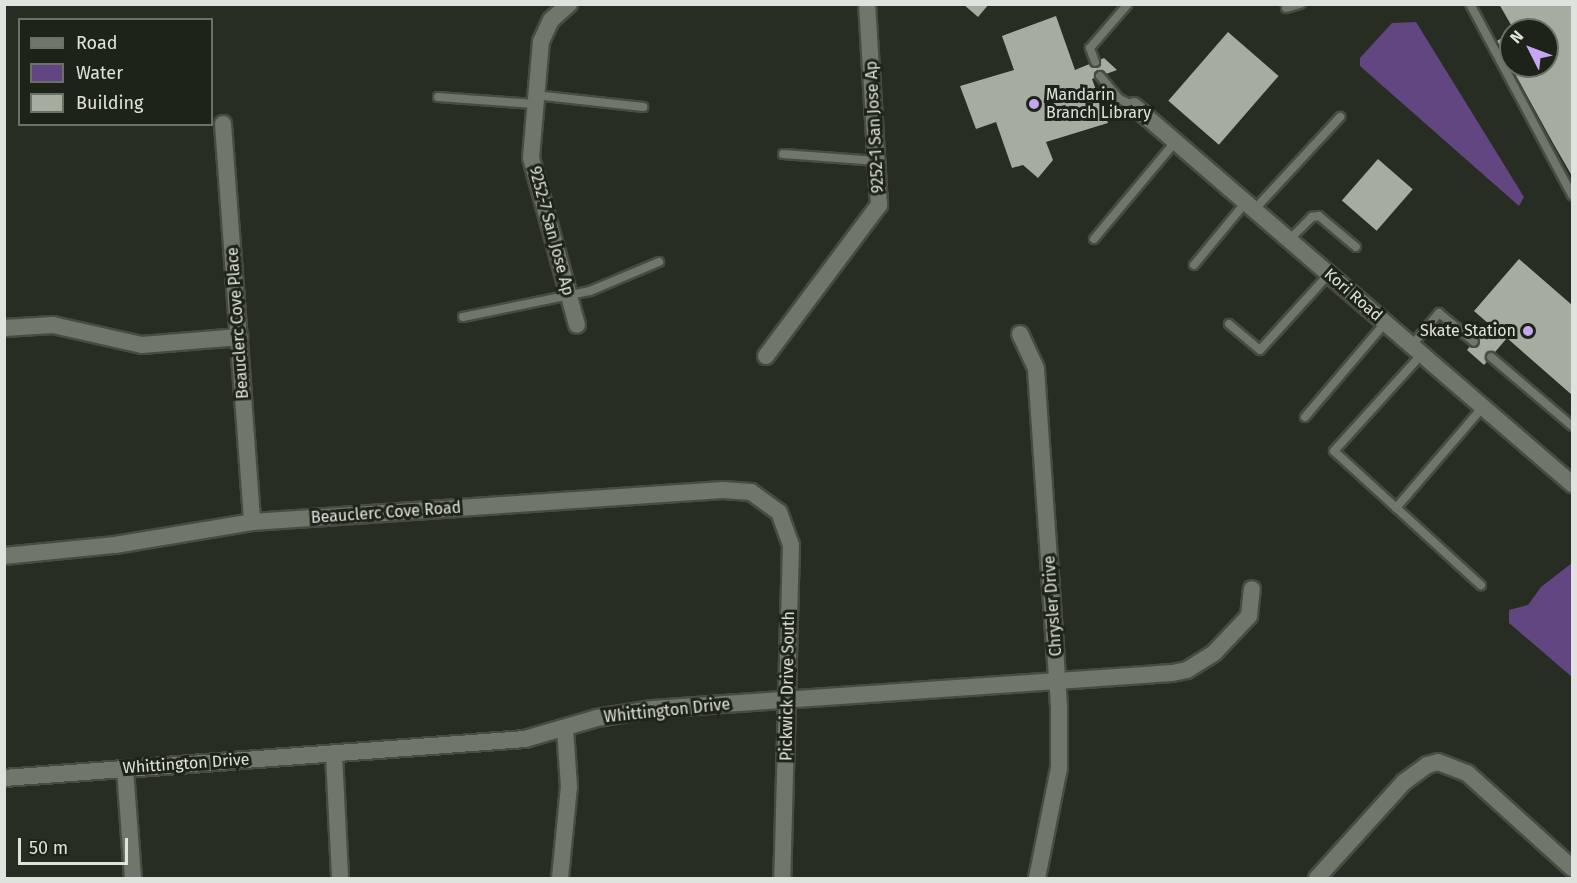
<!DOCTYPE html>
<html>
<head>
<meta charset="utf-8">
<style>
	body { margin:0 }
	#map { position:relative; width:1577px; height:883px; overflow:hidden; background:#282d23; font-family:"Fira Sans",sans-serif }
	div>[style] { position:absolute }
	.water>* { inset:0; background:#614682 }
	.building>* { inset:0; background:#a5aca0; transform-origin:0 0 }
	.roads { filter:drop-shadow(2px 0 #474b43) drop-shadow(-2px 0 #474b43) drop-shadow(0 2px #474b43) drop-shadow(0 -2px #474b43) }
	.service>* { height:8px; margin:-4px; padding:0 4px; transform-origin:4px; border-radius:4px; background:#6f766a }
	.minor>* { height:16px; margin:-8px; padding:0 8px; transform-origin:8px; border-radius:8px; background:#6f766a }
	.dots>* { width:16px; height:16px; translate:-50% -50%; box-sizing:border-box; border:3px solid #1e231a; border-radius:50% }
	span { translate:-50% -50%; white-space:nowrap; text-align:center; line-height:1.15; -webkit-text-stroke:6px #1e231a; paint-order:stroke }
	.poi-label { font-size:16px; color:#dfe3dd }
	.left { translate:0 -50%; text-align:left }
	.right { translate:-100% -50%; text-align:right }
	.street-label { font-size:16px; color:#dfe3dd }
	.frame { position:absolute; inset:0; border:6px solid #dfe3dd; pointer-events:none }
	.legend { position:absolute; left:18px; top:18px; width:195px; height:108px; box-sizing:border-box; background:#1e231a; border:2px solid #6b7068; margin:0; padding:8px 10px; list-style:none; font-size:18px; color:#dfe3dd }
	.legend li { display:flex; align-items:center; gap:12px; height:30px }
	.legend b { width:30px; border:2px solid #6b7068 }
	.north { position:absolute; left:1499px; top:18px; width:60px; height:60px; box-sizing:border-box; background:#1e231a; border:2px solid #6b7068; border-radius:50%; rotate:312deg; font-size:16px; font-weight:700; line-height:24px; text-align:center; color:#dfe3dd }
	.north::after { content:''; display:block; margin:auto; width:21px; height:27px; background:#c6a6f0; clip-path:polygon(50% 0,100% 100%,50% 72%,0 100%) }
	.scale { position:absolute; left:18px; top:838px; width:110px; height:27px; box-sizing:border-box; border:3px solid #dfe3dd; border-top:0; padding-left:8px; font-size:18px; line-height:21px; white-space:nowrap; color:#dfe3dd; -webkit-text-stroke:4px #1e231a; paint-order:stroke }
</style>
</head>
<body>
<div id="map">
	<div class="water">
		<i style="clip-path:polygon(1416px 22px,1524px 197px,1519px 206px,1360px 66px,1360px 58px,1392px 23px)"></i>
		<i style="clip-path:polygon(1572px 541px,1572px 677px,1509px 623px,1509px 610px,1528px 605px,1541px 587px,1572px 563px)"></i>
	</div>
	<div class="building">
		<i style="clip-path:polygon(963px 4px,989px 4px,978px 17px)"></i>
		<i style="clip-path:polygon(1499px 4px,1572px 4px,1572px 176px,1553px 143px,1497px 41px,1511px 32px,1511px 66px,1547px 66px,1547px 30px,1514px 30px)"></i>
		<i style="clip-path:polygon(1056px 16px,1075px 70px,1104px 58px,1117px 70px,1092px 79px,1108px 123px,1046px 142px,1053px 160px,1038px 178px,1023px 165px,1012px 168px,996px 122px,976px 129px,960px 86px,1014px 70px,1002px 36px)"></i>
		<i style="left:1228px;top:32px;width:67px;height:91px;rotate:41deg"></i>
		<i style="left:1378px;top:159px;width:46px;height:55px;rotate:41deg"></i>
		<i style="clip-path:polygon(1519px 259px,1572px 305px,1572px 395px,1507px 338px,1484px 365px,1467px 350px,1489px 324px,1474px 311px)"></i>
	</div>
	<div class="roads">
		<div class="service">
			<i style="left:1470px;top:4px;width:217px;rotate:61.9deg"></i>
			<i style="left:1286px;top:8px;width:15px;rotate:-16deg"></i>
			<i style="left:1095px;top:62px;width:15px;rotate:-110deg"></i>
			<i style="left:1090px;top:48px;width:57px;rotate:-49.3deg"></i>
			<i style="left:1100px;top:76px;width:30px;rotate:50deg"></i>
			<i style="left:1119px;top:99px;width:17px;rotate:25deg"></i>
			<i style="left:535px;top:95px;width:109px;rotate:6.3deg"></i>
			<i style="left:438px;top:97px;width:96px;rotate:4.2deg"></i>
			<i style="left:783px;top:154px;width:94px;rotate:4.3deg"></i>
			<i style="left:1254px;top:210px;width:127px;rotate:-47.2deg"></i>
			<i style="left:1094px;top:239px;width:126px;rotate:-50.1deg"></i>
			<i style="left:1289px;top:240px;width:33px;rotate:-45deg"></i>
			<i style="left:1312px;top:217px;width:7px;rotate:-8deg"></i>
			<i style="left:1319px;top:216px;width:48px;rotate:40deg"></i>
			<i style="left:1194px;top:265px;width:82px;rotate:-50.5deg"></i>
			<i style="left:463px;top:317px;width:130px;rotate:-11.6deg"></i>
			<i style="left:590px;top:291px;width:75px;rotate:-22.8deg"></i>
			<i style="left:1229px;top:324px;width:40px;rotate:40deg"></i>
			<i style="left:1260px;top:350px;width:103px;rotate:-47.8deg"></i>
			<i style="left:1412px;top:345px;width:42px;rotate:-49.8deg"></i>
			<i style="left:1439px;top:313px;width:45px;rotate:39.6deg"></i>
			<i style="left:1422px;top:354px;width:131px;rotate:132.2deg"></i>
			<i style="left:1334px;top:451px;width:199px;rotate:42.4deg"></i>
			<i style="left:1491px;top:357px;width:106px;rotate:40.4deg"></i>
			<i style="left:1305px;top:417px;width:123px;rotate:-49.6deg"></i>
			<i style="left:1396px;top:508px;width:133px;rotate:-49.3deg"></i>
		</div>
		<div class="minor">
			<i style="left:569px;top:4px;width:24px;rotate:138deg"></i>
			<i style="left:551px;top:20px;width:23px;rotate:115deg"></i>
			<i style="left:541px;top:41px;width:117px;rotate:94.9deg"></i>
			<i style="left:531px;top:158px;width:173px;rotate:74.6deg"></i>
			<i style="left:1134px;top:106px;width:579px;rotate:40.79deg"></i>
			<i style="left:223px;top:124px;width:399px;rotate:85.8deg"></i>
			<i style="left:4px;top:328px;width:49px;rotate:-3.5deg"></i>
			<i style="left:53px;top:325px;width:91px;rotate:12.7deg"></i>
			<i style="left:142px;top:345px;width:98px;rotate:-4.7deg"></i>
			<i style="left:1020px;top:334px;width:38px;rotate:65deg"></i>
			<i style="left:1036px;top:369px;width:338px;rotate:86.1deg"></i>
			<i style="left:1059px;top:706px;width:62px;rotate:90deg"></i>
			<i style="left:1059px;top:768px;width:112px;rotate:101.3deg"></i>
			<i style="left:766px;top:356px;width:189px;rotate:-53.2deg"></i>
			<i style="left:879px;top:205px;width:201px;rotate:-93.4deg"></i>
			<i style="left:4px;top:556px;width:112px;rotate:-5.7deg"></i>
			<i style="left:115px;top:545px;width:139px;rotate:-9.5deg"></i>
			<i style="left:252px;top:522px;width:472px;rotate:-3.9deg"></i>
			<i style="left:723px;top:490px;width:28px;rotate:4deg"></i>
			<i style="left:751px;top:492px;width:34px;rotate:36deg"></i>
			<i style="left:779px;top:512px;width:35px;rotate:70deg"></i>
			<i style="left:791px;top:545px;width:333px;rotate:91.5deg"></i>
			<i style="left:334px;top:754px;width:124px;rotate:87.2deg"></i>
			<i style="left:125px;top:769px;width:109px;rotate:85.8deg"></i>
			<i style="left:4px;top:778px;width:522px;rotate:-4.28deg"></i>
			<i style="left:525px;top:739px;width:75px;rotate:-16.3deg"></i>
			<i style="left:597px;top:718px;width:56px;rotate:-9.3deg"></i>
			<i style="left:652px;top:709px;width:521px;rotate:-3.96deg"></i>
			<i style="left:1172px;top:673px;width:15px;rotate:-11deg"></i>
			<i style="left:1187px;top:670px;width:32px;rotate:-32deg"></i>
			<i style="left:1214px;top:653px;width:51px;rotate:-46.6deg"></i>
			<i style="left:1249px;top:616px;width:27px;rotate:-84deg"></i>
			<i style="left:560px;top:878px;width:91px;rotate:-84.4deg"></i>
			<i style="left:569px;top:787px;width:58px;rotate:-93.9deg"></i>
			<i style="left:1317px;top:878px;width:130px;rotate:-47.8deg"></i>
			<i style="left:1404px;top:782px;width:29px;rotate:-36deg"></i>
			<i style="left:1427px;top:765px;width:11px;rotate:-15deg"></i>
			<i style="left:1438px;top:762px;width:31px;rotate:21deg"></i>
			<i style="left:1467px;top:773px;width:142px;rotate:42.1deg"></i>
		</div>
	</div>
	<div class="dots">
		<i style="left:1034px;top:104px;background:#c6a6f0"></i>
		<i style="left:1528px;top:331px;background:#c6a6f0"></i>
	</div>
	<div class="poi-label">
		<span class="left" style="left:1046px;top:104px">Mandarin<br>Branch Library</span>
		<span class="right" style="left:1516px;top:331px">Skate Station</span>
	</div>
	<div class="street-label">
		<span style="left:875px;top:127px;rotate:-93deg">9252-1 San Jose Ap</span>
		<span style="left:551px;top:231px;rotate:75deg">9252-7 San Jose Ap</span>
		<span style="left:1353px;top:295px;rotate:41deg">Kori Road</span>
		<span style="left:238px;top:323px;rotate:-94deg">Beauclerc Cove Place</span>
		<span style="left:386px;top:513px;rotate:-4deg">Beauclerc Cove Road</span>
		<span style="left:1053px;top:606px;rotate:-94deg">Chrysler Drive</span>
		<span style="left:788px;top:686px;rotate:-89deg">Pickwick Drive South</span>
		<span style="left:667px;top:711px;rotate:-6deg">Whittington Drive</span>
		<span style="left:186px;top:764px;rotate:-4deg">Whittington Drive</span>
	</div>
	<div class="frame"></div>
	<ul class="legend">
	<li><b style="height:8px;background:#6f766a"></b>Road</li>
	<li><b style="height:16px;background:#614682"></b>Water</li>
	<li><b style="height:16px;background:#a5aca0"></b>Building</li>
	</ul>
	<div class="north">N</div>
	<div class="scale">50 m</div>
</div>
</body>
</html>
